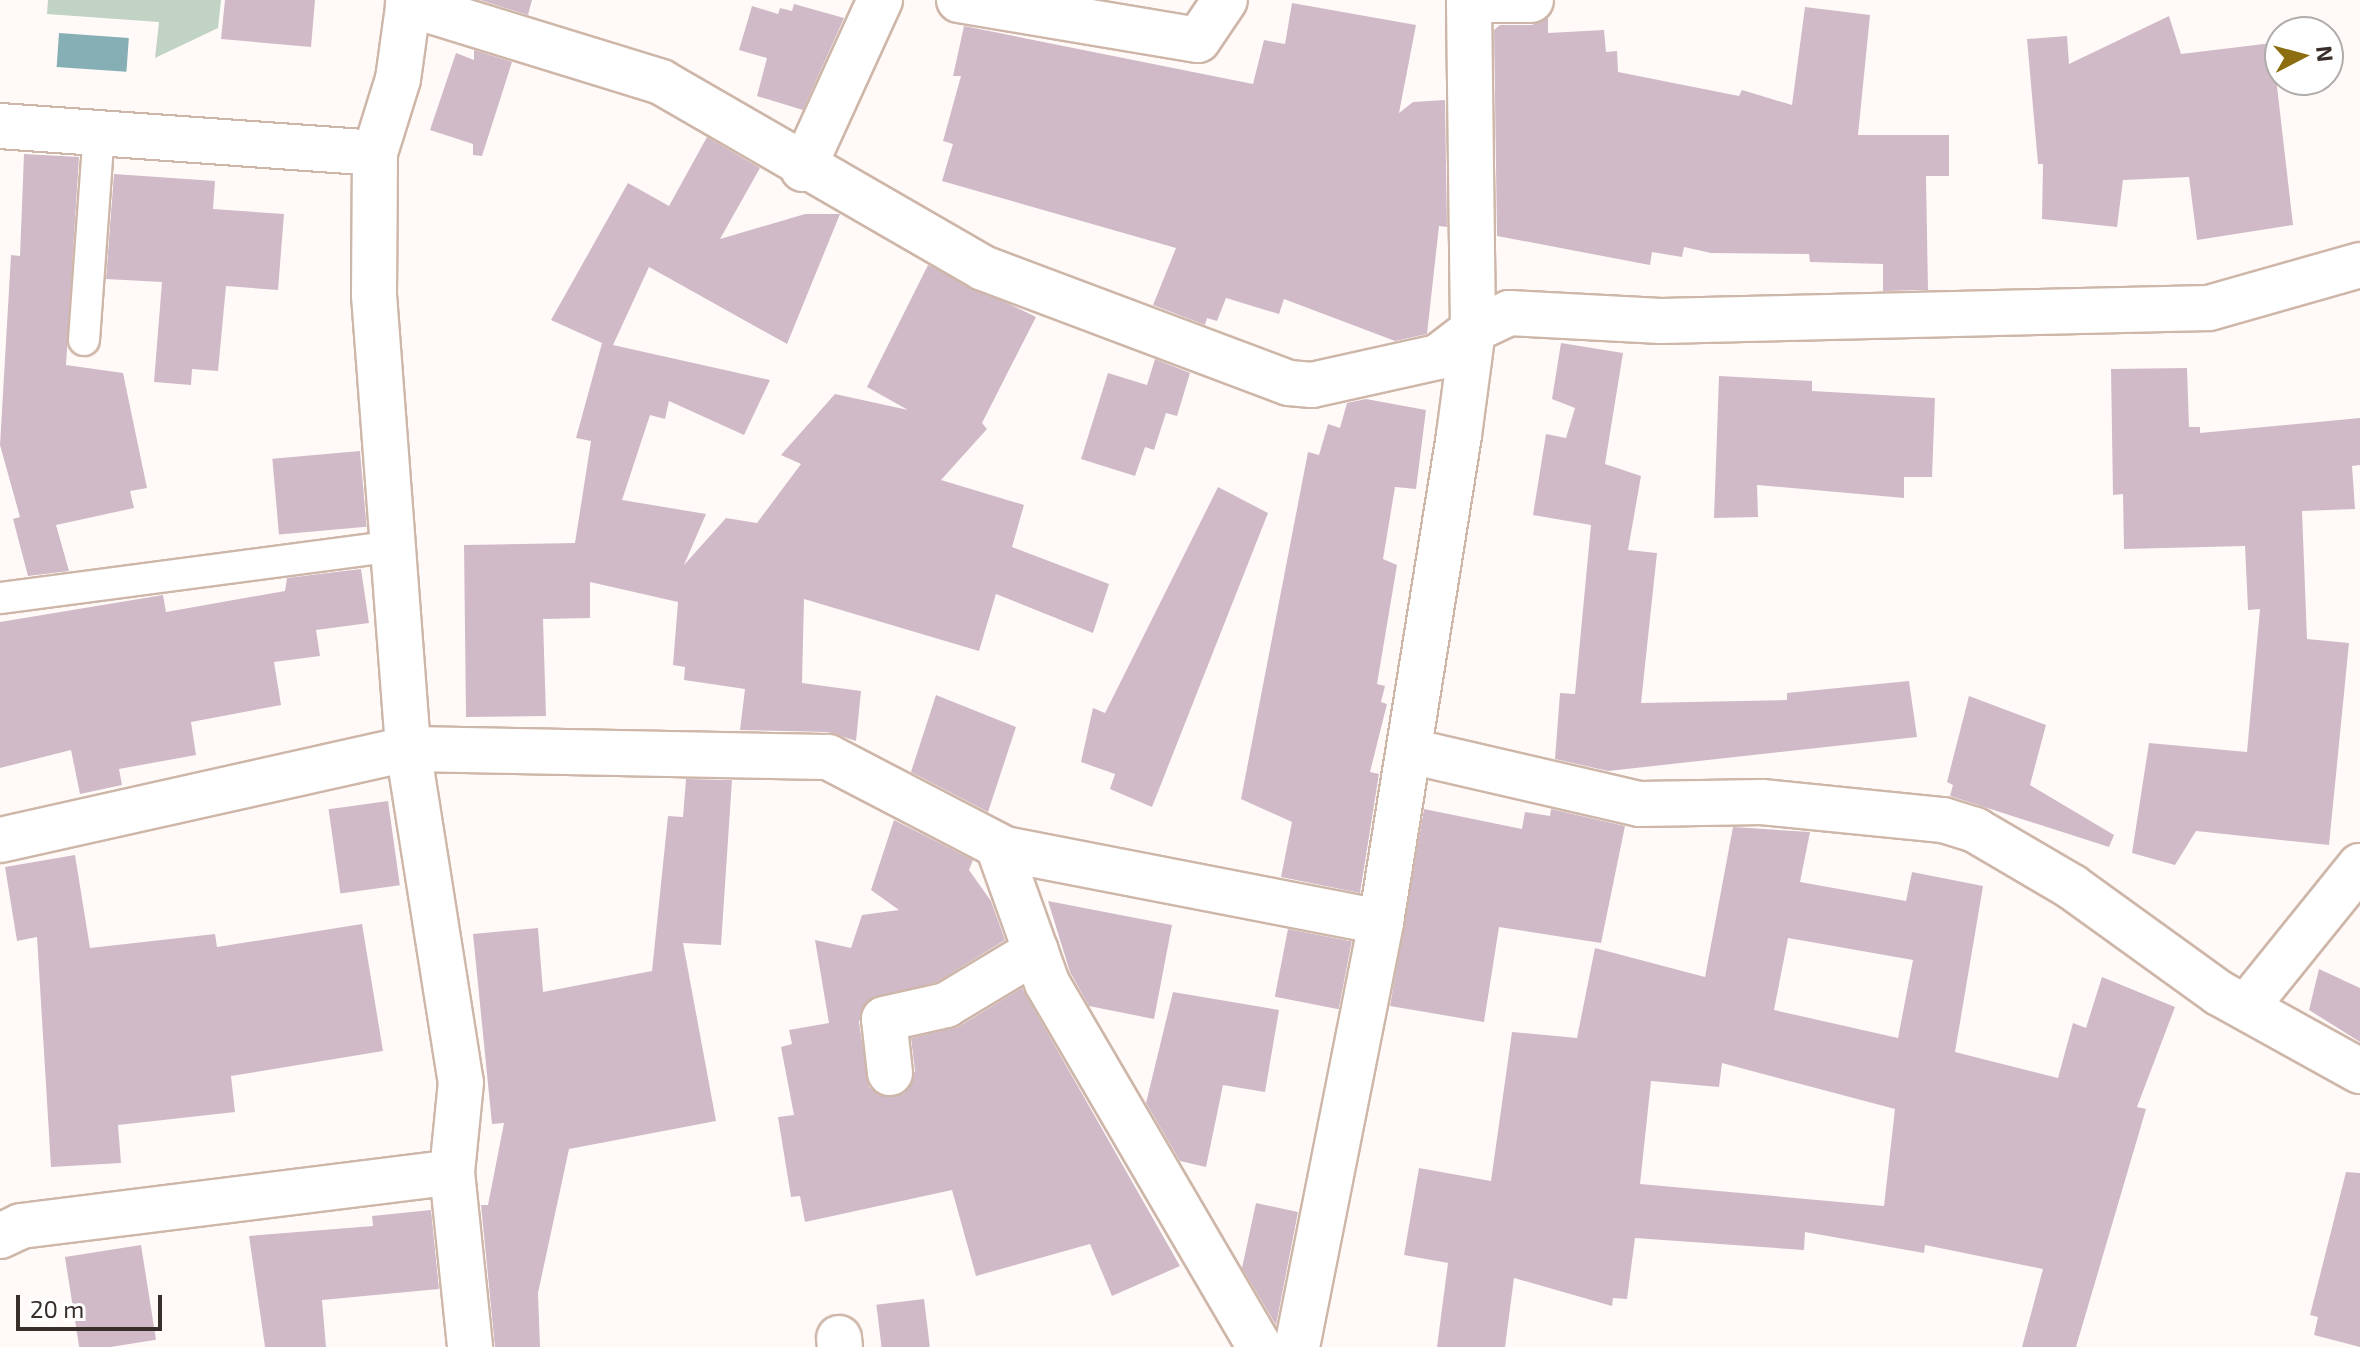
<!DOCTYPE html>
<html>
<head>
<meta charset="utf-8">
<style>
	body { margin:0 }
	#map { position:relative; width:2360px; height:1347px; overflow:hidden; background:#fffaf7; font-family:"Exo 2",sans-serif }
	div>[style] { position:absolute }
	.green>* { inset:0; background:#c1d3c5 }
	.water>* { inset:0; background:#86aeb5; transform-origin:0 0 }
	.building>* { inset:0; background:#d1bac8; transform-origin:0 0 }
	.roads { filter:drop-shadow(2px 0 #ceb6a9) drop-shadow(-2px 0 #ceb6a9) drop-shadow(0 2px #ceb6a9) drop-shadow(0 -2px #ceb6a9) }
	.lane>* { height:30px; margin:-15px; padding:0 15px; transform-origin:15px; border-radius:15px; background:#fff }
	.street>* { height:44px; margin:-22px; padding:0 22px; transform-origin:22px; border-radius:22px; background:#fff }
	span { translate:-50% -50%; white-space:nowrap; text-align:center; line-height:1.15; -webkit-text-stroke:6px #fff; paint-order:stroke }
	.north { position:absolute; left:2264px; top:16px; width:80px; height:80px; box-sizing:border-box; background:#fff; border:2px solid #afacaa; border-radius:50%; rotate:84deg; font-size:22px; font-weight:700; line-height:32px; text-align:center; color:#382f2a }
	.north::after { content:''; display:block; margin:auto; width:28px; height:36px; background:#8c6d0f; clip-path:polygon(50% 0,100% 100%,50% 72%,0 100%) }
	.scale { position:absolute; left:16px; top:1295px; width:146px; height:36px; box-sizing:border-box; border:4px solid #382f2a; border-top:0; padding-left:10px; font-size:24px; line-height:28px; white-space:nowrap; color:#382f2a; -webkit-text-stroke:6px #fff; paint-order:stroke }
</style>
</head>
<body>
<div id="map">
	<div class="green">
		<i style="clip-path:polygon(48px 0,221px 0,218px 28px,155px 58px,159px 22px,47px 14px)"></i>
	</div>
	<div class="water">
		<i style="left:59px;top:33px;width:70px;height:34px;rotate:4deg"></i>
	</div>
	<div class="building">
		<i style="clip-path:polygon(225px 0,315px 0,311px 47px,221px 39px)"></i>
		<i style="clip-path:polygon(480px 0,532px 0,528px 15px)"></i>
		<i style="clip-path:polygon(1292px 3px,1416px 25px,1399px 113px,1413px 102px,1445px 100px,1447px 227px,1439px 226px,1427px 334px,1395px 341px,1284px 299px,1279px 314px,1226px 298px,1217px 321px,1207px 318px,1205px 325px,1153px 305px,1176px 248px,942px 181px,953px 144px,943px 141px,961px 76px,953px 76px,964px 26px,1253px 84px,1264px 40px,1285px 44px)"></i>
		<i style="clip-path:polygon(794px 4px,844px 18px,803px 110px,757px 96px,767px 58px,739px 50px,752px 6px,778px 14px,780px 8px,792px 11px)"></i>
		<i style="clip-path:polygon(1805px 7px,1870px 15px,1858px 135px,1949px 135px,1949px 176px,1926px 176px,1928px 290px,1883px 291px,1883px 264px,1810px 262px,1809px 254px,1711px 253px,1684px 247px,1682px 257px,1652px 252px,1650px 265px,1497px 236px,1494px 30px,1500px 25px,1532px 25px,1548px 17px,1548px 33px,1604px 30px,1606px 52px,1617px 51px,1618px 72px,1739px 96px,1742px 90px,1792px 105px)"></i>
		<i style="clip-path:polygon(2169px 16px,2181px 54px,2272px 43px,2293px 225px,2197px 240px,2189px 177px,2123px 180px,2117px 227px,2042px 219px,2043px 164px,2038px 164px,2027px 39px,2067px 36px,2069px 64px)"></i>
		<i style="clip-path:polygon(474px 50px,512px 62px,482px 156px,473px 155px,473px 144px,430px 130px,456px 53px,474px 60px)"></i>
		<i style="clip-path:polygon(707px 137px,760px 168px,720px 239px,805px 214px,840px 214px,787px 344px,649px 267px,613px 345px,770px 380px,744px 435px,669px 401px,665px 419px,650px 415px,622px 500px,706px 514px,684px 565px,726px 518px,757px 523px,801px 464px,781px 455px,835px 394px,908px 410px,867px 387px,928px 265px,1036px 317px,982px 423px,987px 429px,941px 480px,1024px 505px,1012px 547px,1109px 584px,1093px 633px,996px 594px,979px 651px,804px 599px,802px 683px,861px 691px,856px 741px,828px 732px,740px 730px,745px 689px,684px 680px,685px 667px,673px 665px,678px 602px,590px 582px,590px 618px,543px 619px,546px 716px,466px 717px,464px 545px,575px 543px,591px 441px,576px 438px,602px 343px,551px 320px,628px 183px,669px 206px)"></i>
		<i style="clip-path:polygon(24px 154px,79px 157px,66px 365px,123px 373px,147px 488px,130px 491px,134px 508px,56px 525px,69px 571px,28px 576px,13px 519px,20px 517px,0 445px,11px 255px,20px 256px)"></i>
		<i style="clip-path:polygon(114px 174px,215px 181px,213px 209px,284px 214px,278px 290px,226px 286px,218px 371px,192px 369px,191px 385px,154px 382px,162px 282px,106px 279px)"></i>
		<i style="clip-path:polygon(1561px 343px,1623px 353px,1605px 464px,1641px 476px,1628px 550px,1657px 553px,1641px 703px,1787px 700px,1787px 693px,1909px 681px,1917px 737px,1608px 771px,1555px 759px,1560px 693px,1575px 694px,1591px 525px,1533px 515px,1546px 434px,1566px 438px,1575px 408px,1552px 399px)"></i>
		<i style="clip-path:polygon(1155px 359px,1190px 373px,1177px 416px,1166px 413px,1154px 450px,1145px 447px,1135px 476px,1081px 459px,1108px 373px,1147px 385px)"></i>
		<i style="clip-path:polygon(2187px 368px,2189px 427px,2200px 427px,2200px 433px,2360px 418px,2360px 465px,2352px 466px,2355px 509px,2302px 511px,2307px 639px,2349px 643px,2329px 845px,2196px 831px,2175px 865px,2132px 853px,2149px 743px,2247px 752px,2260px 609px,2248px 610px,2245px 546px,2124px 549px,2123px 494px,2113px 495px,2111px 369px)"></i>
		<i style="clip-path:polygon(1719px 376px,1812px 381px,1812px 391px,1935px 398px,1932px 477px,1904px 477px,1904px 498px,1757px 485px,1758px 517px,1714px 518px)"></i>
		<i style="clip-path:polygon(1366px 399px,1426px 410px,1416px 489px,1395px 487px,1383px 559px,1397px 565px,1377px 684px,1385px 686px,1381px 702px,1387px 704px,1370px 772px,1379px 774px,1360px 893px,1281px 877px,1292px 822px,1241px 799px,1308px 452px,1319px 455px,1328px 424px,1340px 428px,1347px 403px)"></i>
		<i style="left:360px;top:451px;width:76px;height:88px;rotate:85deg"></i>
		<i style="clip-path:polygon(1218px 487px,1268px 513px,1152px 807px,1110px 789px,1115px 774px,1081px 762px,1093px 708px,1105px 713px)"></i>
		<i style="clip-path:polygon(361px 569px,369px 623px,316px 630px,320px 656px,274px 662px,281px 705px,191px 722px,196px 755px,119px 769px,122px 785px,80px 794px,71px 750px,0 768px,0 622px,163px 595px,166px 612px,285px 591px,287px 578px)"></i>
		<i style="clip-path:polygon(936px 695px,1016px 727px,988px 812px,911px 772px)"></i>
		<i style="clip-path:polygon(1969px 696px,2046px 725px,2030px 785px,2114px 835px,2109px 847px,1950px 796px,1953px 785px,1947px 782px)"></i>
		<i style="clip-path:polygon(686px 779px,732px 780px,721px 945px,683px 943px,716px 1121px,569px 1149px,538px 1293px,540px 1347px,495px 1347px,481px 1205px,488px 1205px,504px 1123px,492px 1124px,473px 934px,538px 928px,543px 992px,652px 971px,668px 816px,683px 817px)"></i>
		<i style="left:388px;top:801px;width:85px;height:60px;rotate:82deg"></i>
		<i style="clip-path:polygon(1424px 809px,1522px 829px,1525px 812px,1550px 816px,1551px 809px,1625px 826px,1601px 943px,1499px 927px,1484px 1022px,1390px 1006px)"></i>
		<i style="clip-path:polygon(894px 820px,973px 860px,969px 870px,991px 901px,1005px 940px,937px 982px,867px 1001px,859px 1022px,869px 1087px,881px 1096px,904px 1094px,915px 1071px,911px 1038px,958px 1027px,1022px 988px,1180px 1266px,1112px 1296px,1090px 1244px,976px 1276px,952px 1190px,805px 1222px,800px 1196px,791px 1197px,778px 1117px,794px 1115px,781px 1047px,792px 1044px,789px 1030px,829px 1023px,815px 940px,851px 948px,862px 915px,899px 910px,871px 890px)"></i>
		<i style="clip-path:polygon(evenodd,1733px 827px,1810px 832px,1800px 882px,1906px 901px,1912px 872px,1983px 886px,1955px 1052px,2058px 1078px,2073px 1023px,2086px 1028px,2102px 977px,2175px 1007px,2137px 1107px,2146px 1109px,2076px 1347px,2022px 1347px,2043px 1269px,1925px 1245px,1924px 1253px,1805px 1232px,1804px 1250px,1635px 1238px,1627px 1299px,1613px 1298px,1612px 1306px,1514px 1278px,1505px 1347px,1437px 1347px,1448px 1263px,1404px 1255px,1419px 1168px,1491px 1181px,1512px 1032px,1577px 1038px,1595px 948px,1705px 977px,1733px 827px,1788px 938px,1913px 960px,1898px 1038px,1774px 1010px,1788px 938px,1733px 827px,1722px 1063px,1895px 1109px,1884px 1206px,1640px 1184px,1651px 1081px,1719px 1087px,1722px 1063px)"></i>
		<i style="clip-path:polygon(75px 855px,90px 948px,215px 934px,217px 947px,362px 924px,383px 1051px,231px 1076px,235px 1112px,118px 1125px,121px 1163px,51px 1167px,37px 937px,17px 941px,5px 867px)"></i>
		<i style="clip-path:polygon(1048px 901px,1172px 925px,1154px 1019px,1089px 1006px,1070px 972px)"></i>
		<i style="left:1288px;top:929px;width:65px;height:69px;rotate:11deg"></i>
		<i style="clip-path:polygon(2319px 969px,2360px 988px,2360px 1042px,2309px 1010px)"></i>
		<i style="clip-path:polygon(1173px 992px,1279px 1010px,1265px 1092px,1223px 1085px,1206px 1167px,1180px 1161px,1146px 1103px)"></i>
		<i style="clip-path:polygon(2346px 1172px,2360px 1173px,2360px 1347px,2314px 1335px,2318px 1317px,2310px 1315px)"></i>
		<i style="clip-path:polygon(1256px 1203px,1298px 1212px,1276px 1325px,1242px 1268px)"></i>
		<i style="clip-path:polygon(431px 1210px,439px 1289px,322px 1300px,326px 1347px,265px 1347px,249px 1236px,373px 1226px,372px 1216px)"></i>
		<i style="left:141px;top:1245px;width:96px;height:77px;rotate:81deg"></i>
		<i style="left:924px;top:1299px;width:48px;height:48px;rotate:83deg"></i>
	</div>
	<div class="roads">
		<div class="lane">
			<i style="left:84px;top:340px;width:208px;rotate:-85.9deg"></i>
			<i style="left:0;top:598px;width:398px;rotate:-7.5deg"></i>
		</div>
		<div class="street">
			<i style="left:409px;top:0;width:80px;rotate:97.9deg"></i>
			<i style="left:398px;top:79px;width:77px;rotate:107.3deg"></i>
			<i style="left:375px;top:153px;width:142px;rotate:90.4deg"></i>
			<i style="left:374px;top:295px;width:455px;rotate:85.7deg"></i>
			<i style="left:408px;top:749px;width:337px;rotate:81deg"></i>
			<i style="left:461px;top:1082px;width:90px;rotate:95.7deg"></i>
			<i style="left:452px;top:1172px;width:176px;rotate:84.1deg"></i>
			<i style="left:959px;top:0;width:242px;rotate:9.5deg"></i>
			<i style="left:1198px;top:40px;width:48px;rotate:-56deg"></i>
			<i style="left:1483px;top:0;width:48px"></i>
			<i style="left:408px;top:4px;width:265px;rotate:17.1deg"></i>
			<i style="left:661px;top:82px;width:372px;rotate:30deg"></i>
			<i style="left:983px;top:268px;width:327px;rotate:20.6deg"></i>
			<i style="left:1289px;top:383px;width:23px;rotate:5deg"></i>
			<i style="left:1312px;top:385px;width:129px;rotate:-12.5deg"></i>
			<i style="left:1438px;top:357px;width:44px;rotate:-37.6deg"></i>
			<i style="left:1473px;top:330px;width:40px;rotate:-25deg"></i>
			<i style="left:1509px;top:313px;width:152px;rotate:3deg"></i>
			<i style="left:1661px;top:321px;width:548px;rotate:-1.36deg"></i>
			<i style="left:2209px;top:308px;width:157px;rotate:-15.9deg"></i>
			<i style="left:0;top:126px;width:376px;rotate:4.1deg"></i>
			<i style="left:803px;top:169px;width:186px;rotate:-65.5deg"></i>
			<i style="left:1410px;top:751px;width:236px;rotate:13deg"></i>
			<i style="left:1640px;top:804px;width:122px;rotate:-0.9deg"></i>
			<i style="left:1762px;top:802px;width:182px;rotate:5.7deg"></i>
			<i style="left:1943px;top:820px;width:34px;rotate:17deg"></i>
			<i style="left:1975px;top:830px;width:113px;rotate:30.4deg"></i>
			<i style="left:2072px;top:887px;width:181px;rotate:35.8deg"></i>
			<i style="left:2219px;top:993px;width:161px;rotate:29deg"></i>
			<i style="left:0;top:840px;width:418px;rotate:-12.6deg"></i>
			<i style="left:408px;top:749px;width:420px;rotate:1.1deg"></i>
			<i style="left:828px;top:757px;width:199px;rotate:27.5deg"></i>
			<i style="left:1005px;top:849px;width:383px;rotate:11deg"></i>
			<i style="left:998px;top:846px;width:145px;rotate:70.3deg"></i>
			<i style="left:1047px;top:983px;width:422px;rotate:59.7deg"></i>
			<i style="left:2247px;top:1006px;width:180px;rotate:-51.1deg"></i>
			<i style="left:890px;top:1073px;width:54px;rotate:-96.3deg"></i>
			<i style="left:884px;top:1019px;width:64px;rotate:-12.7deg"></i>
			<i style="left:946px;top:1005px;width:105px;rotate:-31deg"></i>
			<i style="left:0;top:1236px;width:23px;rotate:-25deg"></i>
			<i style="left:21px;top:1226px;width:434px;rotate:-7.1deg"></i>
			<i style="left:839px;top:1338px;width:9px;rotate:84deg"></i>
			<i style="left:1297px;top:1347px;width:433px;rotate:-78.8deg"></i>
			<i style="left:1381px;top:922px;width:493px;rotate:-80.9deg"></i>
			<i style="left:1459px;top:435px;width:106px;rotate:-82.4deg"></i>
			<i style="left:1473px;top:330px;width:330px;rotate:-90.7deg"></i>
		</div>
	</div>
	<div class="north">N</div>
	<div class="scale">20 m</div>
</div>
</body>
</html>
